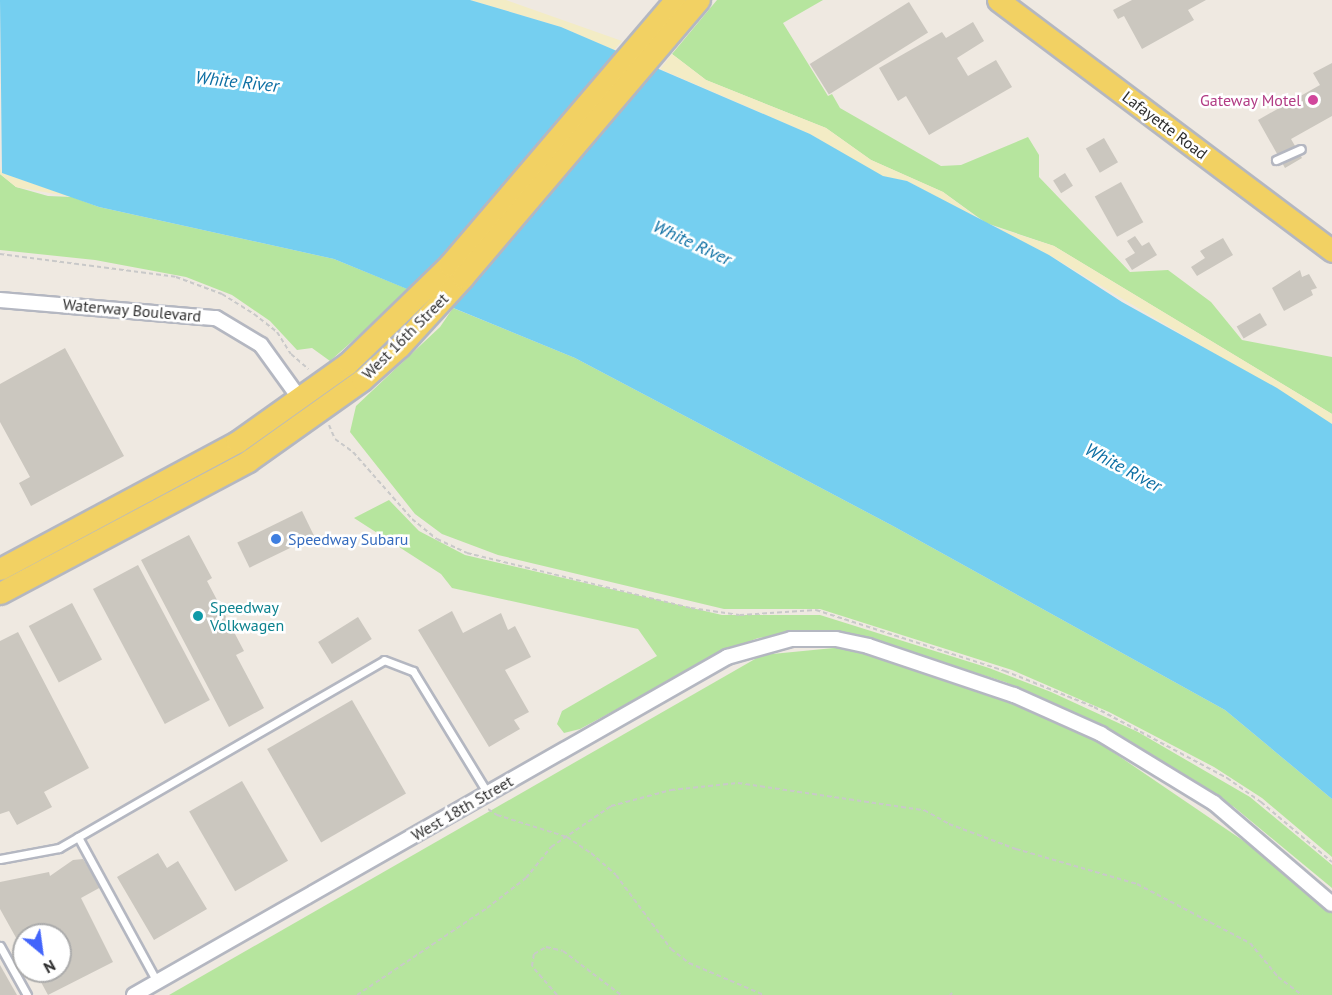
<!DOCTYPE html>
<html>
<head>
<meta charset="utf-8">
<style>
	body { margin:0 }
	#map { position:relative; width:1332px; height:995px; overflow:hidden; background:#efe9e1; font-family:"PT Sans",sans-serif }
	div>[style] { position:absolute }
	.green>* { inset:0; background:#b6e59e }
	.sand>* { inset:0; background:#f3ecc5 }
	.water>* { inset:0; background:#75cff0 }
	.building>* { inset:0; background:#cbc7bf; transform-origin:0 0 }
	.path>* { height:2px; margin-top:-1px; transform-origin:0; background:repeating-linear-gradient(90deg,#c9c9c9 0 4.5px,transparent 0 7.5px) }
	.roads { filter:drop-shadow(2px 0 #b4b7c1) drop-shadow(-2px 0 #b4b7c1) drop-shadow(0 2px #b4b7c1) drop-shadow(0 -2px #b4b7c1) }
	.service>* { height:7px; margin:-3.5px; padding:0 3.5px; transform-origin:3.5px; border-radius:3.5px; background:#fff }
	.minor>* { height:14px; margin:-7px; padding:0 7px; transform-origin:7px; border-radius:7px; background:#fff }
	.primary>* { height:21px; margin:-10.5px; padding:0 10.5px; transform-origin:10.5px; border-radius:10.5px; background:#f2d163 }
	.dots>* { width:16px; height:16px; translate:-50% -50%; box-sizing:border-box; border:3px solid #fff; border-radius:50% }
	span { translate:-50% -50%; white-space:nowrap; text-align:center; line-height:1.15; -webkit-text-stroke:5px #fff; paint-order:stroke }
	.hotel-label { font-size:16px; color:#b23c85 }
	.right { translate:-100% -50%; text-align:right }
	.street-label { font-size:16px; color:#2e2e2e }
	.shop-label { font-size:16px; color:#366cbe }
	.left { translate:0 -50%; text-align:left }
	.culture-label { font-size:16px; color:#0d838f }
	.water-label { font-size:18px; color:#0d6fa3; font-style:italic }
	.north { position:absolute; left:12px; top:923px; width:60px; height:60px; box-sizing:border-box; background:#fff; border:2px solid #ababab; border-radius:50%; rotate:151deg; font-size:16px; font-weight:700; line-height:24px; text-align:center; color:#2e2e2e }
	.north::after { content:''; display:block; margin:auto; width:21px; height:27px; background:#4264fb; clip-path:polygon(50% 0,100% 100%,50% 72%,0 100%) }
</style>
</head>
<body>
<div id="map">
	<div class="green">
		<i style="clip-path:polygon(717px 0,823px 0,783px 23px,828px 96px,832px 94px,840px 108px,941px 166px,961px 165px,1028px 137px,1039px 155px,1039px 177px,1130px 272px,1168px 270px,1211px 302px,1242px 340px,1332px 357px,1332px 414px,1054px 246px,986px 223px,943px 192px,871px 160px,826px 128px,706px 80px,672px 54px)"></i>
		<i style="clip-path:polygon(0 174px,16px 187px,48px 196px,72px 197px,99px 207px,334px 259px,410px 290px,330px 361px,312px 348px,297px 350px,270px 321px,232px 295px,186px 277px,95px 260px,0 250px)"></i>
		<i style="clip-path:polygon(453px 308px,575px 358px,893px 526px,1225px 710px,1332px 799px,1332px 857px,1262px 798px,1214px 767px,1109px 712px,1012px 670px,820px 609px,724px 609px,498px 555px,442px 534px,415px 514px,350px 432px,356px 406px,440px 327px)"></i>
		<i style="clip-path:polygon(389px 500px,419px 531px,465px 555px,722px 615px,820px 615px,989px 668px,1051px 692px,1138px 732px,1250px 797px,1332px 865px,1332px 888px,1234px 807px,1108px 728px,1005px 682px,869px 639px,814px 630px,758px 638px,729px 649px,580px 729px,564px 733px,557px 724px,562px 711px,657px 656px,638px 629px,452px 588px,441px 574px,354px 518px)"></i>
		<i style="clip-path:polygon(844px 647px,951px 680px,1082px 731px,1307px 884px,1332px 913px,1332px 995px,169px 995px,762px 655px)"></i>
	</div>
	<div class="sand">
		<i style="clip-path:polygon(470px 0,506px 0,622px 41px,614px 50px,561px 27px)"></i>
		<i style="clip-path:polygon(672px 54px,706px 80px,826px 128px,871px 160px,943px 192px,986px 224px,1054px 246px,1332px 414px,1332px 424px,1049px 255px,986px 223px,907px 181px,883px 177px,810px 134px,660px 69px)"></i>
		<i style="clip-path:polygon(0 167px,2px 173px,72px 197px,16px 187px,0 174px)"></i>
	</div>
	<div class="water">
		<i style="clip-path:polygon(0 0,470px 0,561px 27px,810px 134px,883px 176px,907px 181px,1049px 255px,1122px 302px,1277px 388px,1332px 424px,1332px 799px,1225px 710px,893px 526px,575px 358px,334px 259px,99px 207px,2px 173px)"></i>
	</div>
	<div class="building">
		<i style="clip-path:polygon(1132px 0,1206px 0,1188px 10px,1194px 20px,1142px 49px,1124px 16px,1118px 19px,1113px 10px)"></i>
		<i style="left:909px;top:2px;width:36px;height:117px;rotate:58deg"></i>
		<i style="clip-path:polygon(973px 22px,984px 41px,957px 58px,968px 76px,996px 60px,1012px 87px,929px 135px,906px 96px,898px 101px,879px 68px,942px 32px,946px 38px)"></i>
		<i style="clip-path:polygon(1332px 63px,1332px 116px,1291px 139px,1302px 158px,1285px 168px,1258px 120px,1320px 85px,1313px 73px)"></i>
		<i style="left:1104px;top:138px;width:28px;height:21px;rotate:60deg"></i>
		<i style="left:1065px;top:173px;width:15px;height:14px;rotate:58deg"></i>
		<i style="left:1121px;top:182px;width:46px;height:30px;rotate:61deg"></i>
		<i style="clip-path:polygon(1135px 236px,1142px 246px,1149px 242px,1157px 255px,1132px 270px,1125px 259px,1135px 253px,1127px 241px)"></i>
		<i style="clip-path:polygon(1223px 238px,1233px 255px,1197px 276px,1191px 267px,1205px 258px,1200px 251px)"></i>
		<i style="clip-path:polygon(1300px 270px,1302px 277px,1309px 274px,1317px 288px,1311px 290px,1313px 295px,1284px 311px,1272px 288px)"></i>
		<i style="left:1260px;top:313px;width:14px;height:27px;rotate:60deg"></i>
		<i style="clip-path:polygon(65px 348px,124px 456px,31px 506px,19px 483px,30px 477px,0 422px,0 384px)"></i>
		<i style="left:302px;top:511px;width:28px;height:72px;rotate:64deg"></i>
		<i style="clip-path:polygon(189px 535px,212px 578px,207px 581px,244px 651px,236px 655px,264px 708px,229px 727px,141px 560px)"></i>
		<i style="left:138px;top:565px;width:153px;height:51px;rotate:62deg"></i>
		<i style="left:72px;top:603px;width:64px;height:49px;rotate:62deg"></i>
		<i style="clip-path:polygon(452px 611px,463px 633px,501px 613px,508px 630px,515px 626px,531px 657px,505px 670px,529px 712px,514px 720px,520px 729px,489px 747px,418px 630px)"></i>
		<i style="left:358px;top:617px;width:26px;height:47px;rotate:58deg"></i>
		<i style="clip-path:polygon(18px 632px,89px 768px,44px 792px,52px 807px,17px 825px,9px 811px,0 814px,0 641px)"></i>
		<i style="left:352px;top:700px;width:108px;height:98px;rotate:60deg"></i>
		<i style="left:242px;top:781px;width:92px;height:61px;rotate:60deg"></i>
		<i style="clip-path:polygon(158px 853px,167px 868px,178px 861px,207px 909px,154px 940px,117px 877px)"></i>
		<i style="clip-path:polygon(83px 859px,101px 887px,81px 898px,113px 962px,48px 995px,35px 971px,60px 971px,60px 935px,24px 935px,24px 952px,0 909px,0 882px,49px 872px,50px 876px,73px 860px)"></i>
		<i style="clip-path:polygon(0 965px,17px 995px,0 995px)"></i>
	</div>
	<div class="path">
		<i style="left:0;top:254px;width:177px;rotate:7.4deg"></i>
		<i style="left:176px;top:277px;width:49px;rotate:20.3deg"></i>
		<i style="left:222px;top:294px;width:38px;rotate:32deg"></i>
		<i style="left:254px;top:314px;width:29px;rotate:38deg"></i>
		<i style="left:277px;top:332px;width:26px;rotate:58deg"></i>
		<i style="left:291px;top:354px;width:23px;rotate:41deg"></i>
		<i style="left:329px;top:425px;width:15px;rotate:67deg"></i>
		<i style="left:335px;top:439px;width:22px;rotate:36deg"></i>
		<i style="left:353px;top:452px;width:89px;rotate:48.6deg"></i>
		<i style="left:412px;top:519px;width:32px;rotate:39deg"></i>
		<i style="left:437px;top:539px;width:33px;rotate:25deg"></i>
		<i style="left:467px;top:553px;width:231px;rotate:13.8deg"></i>
		<i style="left:691px;top:608px;width:49px;rotate:8.1deg"></i>
		<i style="left:740px;top:615px;width:76px;rotate:-3.8deg"></i>
		<i style="left:816px;top:610px;width:199px;rotate:17.9deg"></i>
		<i style="left:1005px;top:671px;width:96px;rotate:22deg"></i>
		<i style="left:1094px;top:707px;width:151px;rotate:28.1deg"></i>
		<i style="left:1227px;top:778px;width:42px;rotate:35.2deg"></i>
		<i style="left:1261px;top:802px;width:93px;rotate:40.2deg"></i>
		<i style="left:488px;top:809px;width:11px;rotate:34deg"></i>
		<i style="left:497px;top:815px;width:73px;rotate:17.4deg"></i>
		<i style="left:567px;top:837px;width:29px;rotate:34deg"></i>
		<i style="left:591px;top:853px;width:33px;rotate:41deg"></i>
		<i style="left:616px;top:875px;width:92px;rotate:53.4deg"></i>
		<i style="left:671px;top:949px;width:23px;rotate:38deg"></i>
		<i style="left:689px;top:963px;width:82px;rotate:23.1deg"></i>
		<i style="left:357px;top:995px;width:156px;rotate:-33.8deg"></i>
		<i style="left:487px;top:908px;width:49px;rotate:-37.6deg"></i>
		<i style="left:526px;top:878px;width:40px;rotate:-51deg"></i>
		<i style="left:551px;top:847px;width:73px;rotate:-34.3deg"></i>
		<i style="left:611px;top:806px;width:62px;rotate:-14.9deg"></i>
		<i style="left:671px;top:790px;width:67px;rotate:-6deg"></i>
		<i style="left:738px;top:783px;width:188px;rotate:8.3deg"></i>
		<i style="left:924px;top:810px;width:29px;rotate:29deg"></i>
		<i style="left:949px;top:824px;width:72px;rotate:20.5deg"></i>
		<i style="left:1016px;top:849px;width:126px;rotate:16.1deg"></i>
		<i style="left:1137px;top:884px;width:127px;rotate:27.6deg"></i>
		<i style="left:1250px;top:943px;width:44px;rotate:50.5deg"></i>
		<i style="left:1278px;top:977px;width:30px;rotate:37deg"></i>
		<i style="left:557px;top:995px;width:38px;rotate:-131deg"></i>
		<i style="left:532px;top:966px;width:12px;rotate:-81deg"></i>
		<i style="left:534px;top:954px;width:14px;rotate:-30deg"></i>
		<i style="left:546px;top:947px;width:17px;rotate:13deg"></i>
		<i style="left:563px;top:951px;width:73px;rotate:37.2deg"></i>
		<i style="left:950px;top:995px;width:3px;rotate:-45deg"></i>
	</div>
	<div class="roads">
		<div class="service">
			<i style="left:1276px;top:160px;width:27px;rotate:-24deg"></i>
			<i style="left:78px;top:837px;width:165px;rotate:61.4deg"></i>
			<i style="left:0;top:859px;width:60px;rotate:-10.6deg"></i>
			<i style="left:59px;top:848px;width:375px;rotate:-30deg"></i>
			<i style="left:384px;top:660px;width:31px;rotate:21deg"></i>
			<i style="left:413px;top:671px;width:144px;rotate:58.6deg"></i>
			<i style="left:0;top:946px;width:56px;rotate:61.1deg"></i>
		</div>
		<div class="minor">
			<i style="left:0;top:300px;width:217px;rotate:4.8deg"></i>
			<i style="left:216px;top:318px;width:52px;rotate:31deg"></i>
			<i style="left:261px;top:345px;width:67px;rotate:54.2deg"></i>
			<i style="left:134px;top:995px;width:683px;rotate:-29.68deg"></i>
			<i style="left:727px;top:657px;width:66px;rotate:-15.7deg"></i>
			<i style="left:791px;top:639px;width:45px"></i>
			<i style="left:836px;top:639px;width:33px;rotate:12deg"></i>
			<i style="left:868px;top:646px;width:154px;rotate:18.6deg"></i>
			<i style="left:1014px;top:695px;width:95px;rotate:24.1deg"></i>
			<i style="left:1101px;top:734px;width:132px;rotate:31.4deg"></i>
			<i style="left:1214px;top:803px;width:155px;rotate:40.6deg"></i>
		</div>
		<div class="primary">
			<i style="left:998px;top:0;width:418px;rotate:36.9deg"></i>
			<i style="left:0;top:569px;width:269px;rotate:-28.2deg"></i>
			<i style="left:237px;top:442px;width:136px;rotate:-35.4deg"></i>
			<i style="left:348px;top:363px;width:141px;rotate:-44.1deg"></i>
			<i style="left:449px;top:265px;width:348px;rotate:-49.5deg"></i>
			<i style="left:0;top:593px;width:281px;rotate:-28deg"></i>
			<i style="left:248px;top:461px;width:140px;rotate:-35.4deg"></i>
			<i style="left:362px;top:380px;width:51px;rotate:-41.8deg"></i>
			<i style="left:400px;top:346px;width:93px;rotate:-47.6deg"></i>
			<i style="left:463px;top:277px;width:364px;rotate:-49.6deg"></i>
		</div>
	</div>
	<div class="dots">
		<i style="left:1313px;top:100px;background:#d1479c"></i>
		<i style="left:276px;top:539px;background:#3f7fe0"></i>
		<i style="left:198px;top:616px;background:#0f9aa8"></i>
	</div>
	<div class="hotel-label">
		<span class="right" style="left:1301px;top:100px">Gateway Motel</span>
	</div>
	<div class="street-label">
		<span style="left:1165px;top:125px;rotate:37deg">Lafayette Road</span>
		<span style="left:132px;top:310px;rotate:5deg">Waterway Boulevard</span>
		<span style="left:405px;top:336px;rotate:-45deg">West 16th Street</span>
		<span style="left:462px;top:808px;rotate:-30deg">West 18th Street</span>
	</div>
	<div class="shop-label">
		<span class="left" style="left:288px;top:539px">Speedway Subaru</span>
	</div>
	<div class="culture-label">
		<span class="left" style="left:210px;top:616px">Speedway<br>Volkwagen</span>
	</div>
	<div class="water-label">
		<span style="left:237px;top:82px;rotate:6deg">White River</span>
		<span style="left:692px;top:243px;rotate:25deg">White River</span>
		<span style="left:1123px;top:468px;rotate:28deg">White River</span>
	</div>
	<div class="north">N</div>
</div>
</body>
</html>
